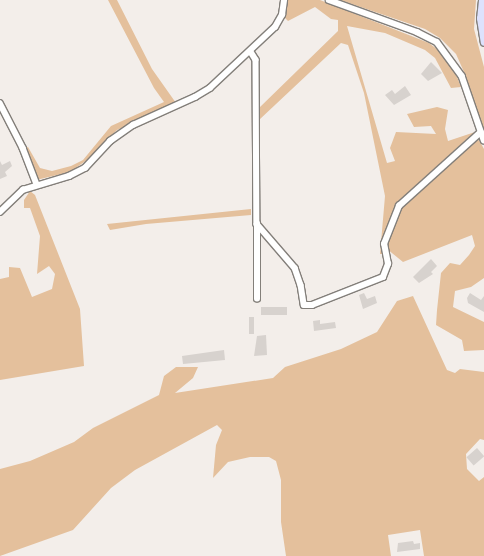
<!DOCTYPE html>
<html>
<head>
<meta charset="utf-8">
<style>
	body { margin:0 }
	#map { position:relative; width:484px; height:556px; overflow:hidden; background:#f3eeea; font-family:"Space Grotesk",sans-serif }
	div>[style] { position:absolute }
	.green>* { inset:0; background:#e4c09c }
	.building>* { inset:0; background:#d7d2ce; transform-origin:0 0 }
	.roads { filter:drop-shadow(1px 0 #837f7a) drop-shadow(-1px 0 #837f7a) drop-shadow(0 1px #837f7a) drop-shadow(0 -1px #837f7a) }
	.minor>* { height:5.5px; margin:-2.75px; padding:0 2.75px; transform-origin:2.75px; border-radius:2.75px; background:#fff }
	.major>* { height:7px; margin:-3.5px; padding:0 3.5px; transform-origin:3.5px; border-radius:3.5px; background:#dde2fd }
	span { translate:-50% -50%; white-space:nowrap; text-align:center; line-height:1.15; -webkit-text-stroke:3.5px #fff; paint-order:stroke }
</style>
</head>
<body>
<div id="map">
	<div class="green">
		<i style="clip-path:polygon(108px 0,117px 0,152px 69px,176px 103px,117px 130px,87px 160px,70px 172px,36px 180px,20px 149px,28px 147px,40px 168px,52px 171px,71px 166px,83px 160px,111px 126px,164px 102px,154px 88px)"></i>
		<i style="clip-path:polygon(287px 0,320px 0,429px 43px,442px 53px,454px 69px,461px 87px,451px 88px,435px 58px,425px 50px,385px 33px,347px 26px,387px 163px,395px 161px,390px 148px,396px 132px,436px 134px,431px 126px,414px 127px,407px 114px,437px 107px,448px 110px,445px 129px,448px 141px,475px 132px,397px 204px,385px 231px,383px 254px,380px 254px,385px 196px,364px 93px,348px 45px,341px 43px,259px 120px,259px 108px,338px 31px,338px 20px,331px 19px,315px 7px,288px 21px,284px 17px)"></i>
		<i style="clip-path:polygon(340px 0,476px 0,474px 29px,484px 67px,484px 134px,464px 72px,456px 54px,440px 38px,425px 29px)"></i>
		<i style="clip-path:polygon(479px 140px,484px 149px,484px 278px,471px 287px,455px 291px,453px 307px,484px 322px,484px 350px,464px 351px,462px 340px,436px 325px,437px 310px,441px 273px,450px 263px,460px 265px,469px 255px,475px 246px,472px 235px,403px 262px,387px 249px,388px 234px,406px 200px,472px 143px)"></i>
		<i style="clip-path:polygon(30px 191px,35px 195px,80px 309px,84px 366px,0 380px,0 279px,9px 277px,9px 267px,20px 268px,32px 297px,52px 289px,55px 274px,49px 266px,37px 274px,40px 236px,30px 208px,24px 208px,24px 200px)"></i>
		<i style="clip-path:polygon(251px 209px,251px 215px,146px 224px,110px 230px,107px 224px)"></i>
		<i style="clip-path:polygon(413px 296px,447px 370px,455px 373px,460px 369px,484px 372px,484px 440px,480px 439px,466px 454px,467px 469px,479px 481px,484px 477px,484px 556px,424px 556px,420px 530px,388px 535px,391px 556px,286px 556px,281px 522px,281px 480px,276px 461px,269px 457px,250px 457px,228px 462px,213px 478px,216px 445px,222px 430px,217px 425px,135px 470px,111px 488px,73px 530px,0 556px,0 469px,30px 461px,74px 442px,93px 428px,159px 395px,164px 376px,176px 367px,198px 367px,193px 378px,175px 393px,273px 378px,285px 367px,341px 349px,377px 332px,397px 301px)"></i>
	</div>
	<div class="building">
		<i style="clip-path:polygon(431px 62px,442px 73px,428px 81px,421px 74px)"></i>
		<i style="clip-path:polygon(405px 86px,411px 95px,394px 105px,385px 95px,392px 90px,395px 94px)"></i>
		<i style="clip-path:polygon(0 161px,2px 165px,10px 161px,12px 166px,5px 172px,7px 176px,0 179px)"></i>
		<i style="clip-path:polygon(431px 259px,437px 266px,431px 272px,433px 274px,419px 283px,413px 277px)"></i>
		<i style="clip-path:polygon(364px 293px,367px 299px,375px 296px,377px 303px,363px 309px,359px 295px)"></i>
		<i style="clip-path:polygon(470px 293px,481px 300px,484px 296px,484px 312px,468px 303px,467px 298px)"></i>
		<i style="left:261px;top:307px;width:26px;height:8px"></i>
		<i style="left:249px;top:317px;width:5px;height:17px"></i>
		<i style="clip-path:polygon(320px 320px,320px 324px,335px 322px,336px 328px,314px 331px,313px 321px)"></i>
		<i style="clip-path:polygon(266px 335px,267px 355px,254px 356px,257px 336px)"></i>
		<i style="clip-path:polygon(224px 350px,225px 360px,183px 364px,182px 356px)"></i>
		<i style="left:477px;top:448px;width:11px;height:14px;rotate:49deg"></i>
		<i style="clip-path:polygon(413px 541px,414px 544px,420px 543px,420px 549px,397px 552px,398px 543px)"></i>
	</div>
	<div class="roads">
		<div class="minor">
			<i style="left:329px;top:0;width:94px;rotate:20deg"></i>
			<i style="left:417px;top:32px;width:22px;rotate:27deg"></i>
			<i style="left:437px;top:42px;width:42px;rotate:53.7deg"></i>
			<i style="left:462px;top:76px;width:68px;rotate:71deg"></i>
			<i style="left:251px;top:52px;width:9px;rotate:58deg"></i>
			<i style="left:256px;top:60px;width:164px;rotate:89.7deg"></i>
			<i style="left:257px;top:224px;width:58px;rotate:49.2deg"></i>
			<i style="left:295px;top:268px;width:18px;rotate:71deg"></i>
			<i style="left:301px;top:285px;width:20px;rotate:81deg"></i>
			<i style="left:304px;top:305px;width:8px"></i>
			<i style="left:312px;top:305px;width:76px;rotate:-21.5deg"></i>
			<i style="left:383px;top:277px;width:14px;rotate:-69deg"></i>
			<i style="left:388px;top:264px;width:20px;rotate:-101deg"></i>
			<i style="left:384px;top:244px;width:41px;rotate:-68.5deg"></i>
			<i style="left:399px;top:206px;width:110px;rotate:-42.1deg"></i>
			<i style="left:0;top:103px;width:51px;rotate:62.9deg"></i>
			<i style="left:23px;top:148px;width:39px;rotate:69deg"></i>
			<i style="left:0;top:212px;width:32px;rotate:-44deg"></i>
			<i style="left:23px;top:190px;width:48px;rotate:-16.9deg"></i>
			<i style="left:69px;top:176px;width:18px;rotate:-27deg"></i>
			<i style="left:85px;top:168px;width:37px;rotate:-47deg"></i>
			<i style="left:110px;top:141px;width:28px;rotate:-35deg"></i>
			<i style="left:133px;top:125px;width:68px;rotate:-24.3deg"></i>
			<i style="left:195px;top:97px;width:17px;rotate:-31deg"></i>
			<i style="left:210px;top:88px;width:89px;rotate:-43.2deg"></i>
			<i style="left:275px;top:27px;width:14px;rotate:-60deg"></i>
			<i style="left:282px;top:15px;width:15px;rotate:-82deg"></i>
			<i style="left:257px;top:299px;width:75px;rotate:-90deg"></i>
		</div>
		<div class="major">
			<i style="left:482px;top:0;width:18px;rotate:96deg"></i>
			<i style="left:480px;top:18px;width:24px;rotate:81deg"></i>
		</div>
	</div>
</div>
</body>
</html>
